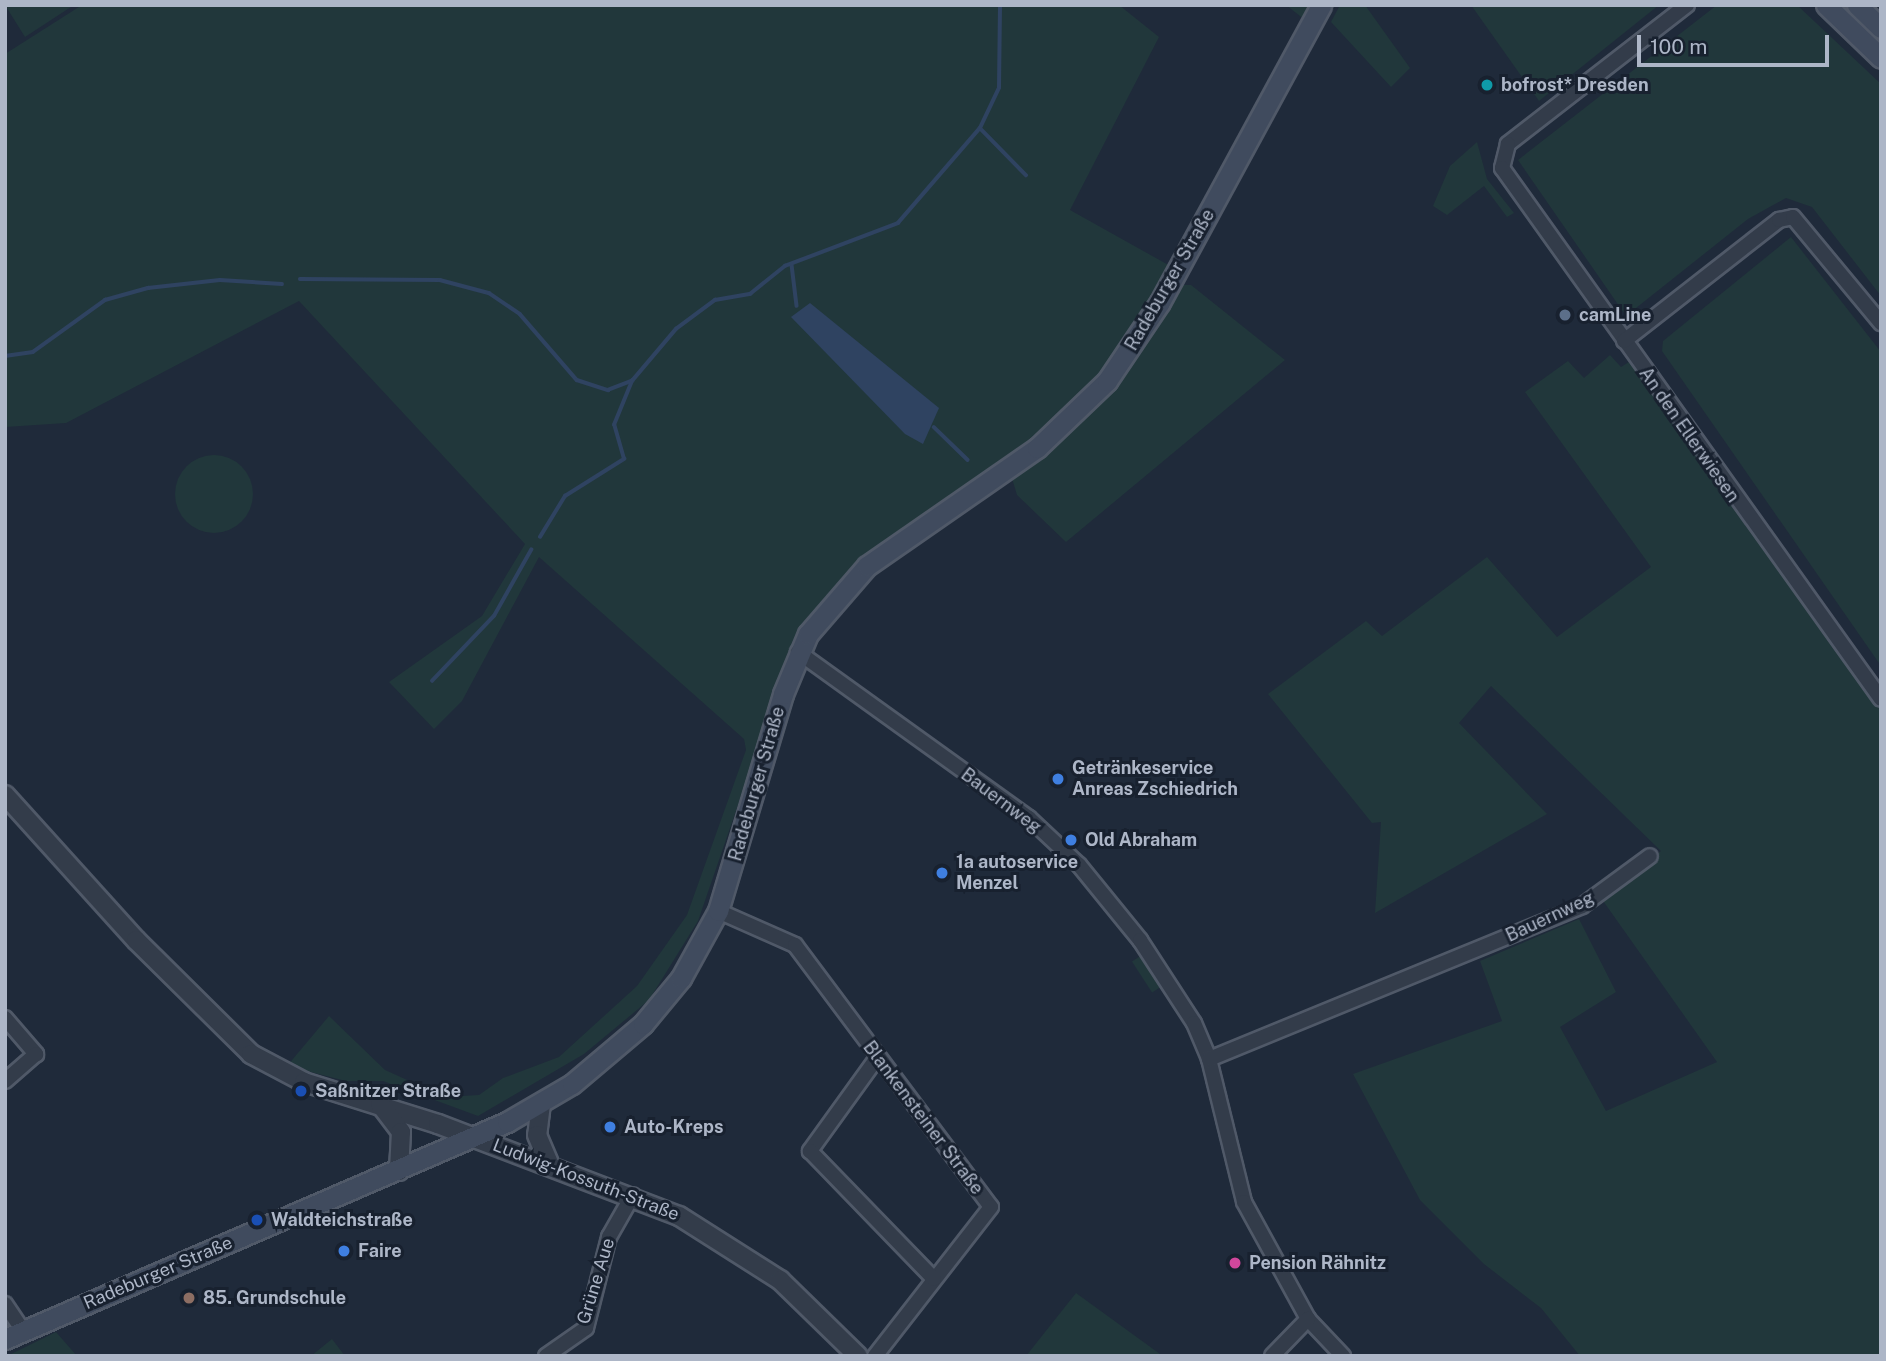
<!DOCTYPE html>
<html>
<head>
<meta charset="utf-8">
<style>
	body { margin:0 }
	#map { position:relative; width:1886px; height:1361px; overflow:hidden; background:#1f2a3a; font-family:"Public Sans",sans-serif }
	div>[style] { position:absolute }
	.green>* { inset:0; background:#21373b; transform-origin:0 0 }
	.round { border-radius:50% }
	.water>* { inset:0; background:#2f4361 }
	.stream>* { height:3.5px; margin:-1.75px; padding:0 1.75px; transform-origin:1.75px; border-radius:1.75px; background:#2f4361 }
	.roads { filter:drop-shadow(2px 0 #505968) drop-shadow(-2px 0 #505968) drop-shadow(0 2px #505968) drop-shadow(0 -2px #505968) }
	.minor>* { height:14px; margin:-7px; padding:0 7px; transform-origin:7px; border-radius:7px; background:#333c4a }
	.tertiary>* { height:18px; margin:-9px; padding:0 9px; transform-origin:9px; border-radius:9px; background:#333c4a }
	.secondary>* { height:19px; margin:-9.5px; padding:0 9.5px; transform-origin:9.5px; border-radius:9.5px; background:#404b5e }
	.dots>* { width:19px; height:19px; translate:-50% -50%; box-sizing:border-box; border:4px solid #18212f; border-radius:50% }
	span { translate:-50% -50%; white-space:nowrap; text-align:center; line-height:1.15; -webkit-text-stroke:6px #18212f; paint-order:stroke }
	.poi-label { font-size:18px; color:#adb6c7; font-weight:700 }
	.left { translate:0 -50%; text-align:left }
	.street-label { font-size:18px; color:#adb6c7 }
	.frame { position:absolute; inset:0; border:7px solid #adb6c7; pointer-events:none }
	.scale { position:absolute; left:1637px; top:35px; width:192px; height:32px; box-sizing:border-box; border:4px solid #adb6c7; border-top:0; padding-left:9px; font-size:21px; line-height:24px; white-space:nowrap; color:#adb6c7; -webkit-text-stroke:5px #18212f; paint-order:stroke }
</style>
</head>
<body>
<div id="map">
	<div class="green">
		<i style="clip-path:polygon(5px 5px,74px 5px,25px 37px)"></i>
		<i style="clip-path:polygon(82px 5px,1119px 5px,1159px 37px,1070px 210px,1172px 267px,1106px 372px,1049px 429px,831px 590px,791px 651px,698px 921px,649px 1000px,584px 1054px,478px 1116px,383px 1081px,346px 1081px,287px 1066px,329px 1016px,385px 1070px,445px 1097px,479px 1095px,503px 1078px,559px 1057px,637px 986px,687px 915px,746px 750px,744px 739px,539px 557px,462px 701px,434px 729px,389px 682px,482px 616px,525px 544px,299px 301px,66px 423px,5px 427px,5px 54px)"></i>
		<i style="clip-path:polygon(1286px 5px,1313px 5px,1305px 20px)"></i>
		<i style="clip-path:polygon(1340px 5px,1365px 5px,1410px 68px,1391px 87px,1331px 22px)"></i>
		<i style="clip-path:polygon(1471px 5px,1659px 5px,1539px 101px)"></i>
		<i style="clip-path:polygon(1717px 5px,1797px 5px,1881px 84px,1881px 296px,1812px 207px,1786px 198px,1748px 219px,1626px 316px,1518px 160px)"></i>
		<i style="clip-path:polygon(1477px 142px,1487px 179px,1514px 213px,1507px 217px,1484px 186px,1447px 215px,1433px 206px,1450px 166px)"></i>
		<i style="clip-path:polygon(1791px 237px,1881px 352px,1881px 666px,1662px 351px,1663px 341px)"></i>
		<i style="clip-path:polygon(1178px 285px,1191px 285px,1285px 360px,1066px 542px,1017px 495px,1011px 475px,1046px 448px)"></i>
		<i style="clip-path:polygon(1610px 355px,1621px 367px,1629px 362px,1881px 709px,1881px 1356px,1580px 1356px,1541px 1308px,1484px 1264px,1420px 1200px,1353px 1074px,1502px 1021px,1480px 961px,1579px 919px,1616px 992px,1560px 1027px,1606px 1111px,1717px 1062px,1601px 898px,1661px 851px,1491px 686px,1459px 723px,1547px 814px,1375px 913px,1381px 822px,1372px 823px,1268px 694px,1366px 621px,1382px 636px,1487px 557px,1557px 637px,1651px 567px,1525px 392px,1568px 361px,1584px 378px)"></i>
		<i class="round" style="left:175px;top:455px;width:78px;height:78px"></i>
		<i style="left:1142px;top:955px;width:37px;height:12px;rotate:57deg"></i>
		<i style="clip-path:polygon(1076px 1293px,1160px 1354px,1159px 1356px,1026px 1356px)"></i>
		<i style="clip-path:polygon(56px 1332px,77px 1356px,7px 1356px)"></i>
		<i style="clip-path:polygon(332px 1339px,345px 1356px,311px 1356px)"></i>
	</div>
	<div class="water">
		<i style="clip-path:polygon(810px 303px,939px 408px,923px 444px,905px 434px,791px 317px)"></i>
	</div>
	<div class="stream">
		<i style="left:980px;top:128px;width:66px;rotate:45.6deg"></i>
		<i style="left:792px;top:265px;width:41px;rotate:83deg"></i>
		<i style="left:300px;top:279px;width:140px;rotate:0.4deg"></i>
		<i style="left:440px;top:280px;width:51px;rotate:14.9deg"></i>
		<i style="left:489px;top:293px;width:37px;rotate:34deg"></i>
		<i style="left:520px;top:314px;width:87px;rotate:49.2deg"></i>
		<i style="left:577px;top:380px;width:33px;rotate:18deg"></i>
		<i style="left:608px;top:390px;width:26px;rotate:-21deg"></i>
		<i style="left:632px;top:381px;width:68px;rotate:-49.8deg"></i>
		<i style="left:676px;top:329px;width:49px;rotate:-36.6deg"></i>
		<i style="left:715px;top:300px;width:36px;rotate:-10deg"></i>
		<i style="left:750px;top:294px;width:45px;rotate:-38.7deg"></i>
		<i style="left:785px;top:266px;width:121px;rotate:-20.8deg"></i>
		<i style="left:898px;top:223px;width:125px;rotate:-49.2deg"></i>
		<i style="left:980px;top:128px;width:44px;rotate:-64.6deg"></i>
		<i style="left:999px;top:88px;width:83px;rotate:-89.3deg"></i>
		<i style="left:5px;top:356px;width:28px;rotate:-8deg"></i>
		<i style="left:33px;top:352px;width:89px;rotate:-35.8deg"></i>
		<i style="left:105px;top:300px;width:45px;rotate:-15.6deg"></i>
		<i style="left:148px;top:288px;width:72px;rotate:-6.3deg"></i>
		<i style="left:220px;top:280px;width:62px;rotate:3.7deg"></i>
		<i style="left:934px;top:427px;width:47px;rotate:44.1deg"></i>
		<i style="left:540px;top:537px;width:48px;rotate:-58.6deg"></i>
		<i style="left:565px;top:496px;width:70px;rotate:-32.1deg"></i>
		<i style="left:624px;top:459px;width:35px;rotate:-106deg"></i>
		<i style="left:614px;top:425px;width:48px;rotate:-67.8deg"></i>
		<i style="left:432px;top:681px;width:90px;rotate:-46.4deg"></i>
		<i style="left:494px;top:616px;width:76px;rotate:-60.7deg"></i>
	</div>
	<div class="roads">
		<div class="minor">
			<i style="left:1687px;top:5px;width:227px;rotate:142.2deg"></i>
			<i style="left:1508px;top:144px;width:25px;rotate:104deg"></i>
			<i style="left:1502px;top:168px;width:652px;rotate:54.48deg"></i>
			<i style="left:1624px;top:341px;width:197px;rotate:-38deg"></i>
			<i style="left:1779px;top:220px;width:14px;rotate:-12deg"></i>
			<i style="left:1793px;top:217px;width:138px;rotate:50.3deg"></i>
			<i style="left:798px;top:652px;width:284px;rotate:35.7deg"></i>
			<i style="left:1029px;top:818px;width:69px;rotate:43.2deg"></i>
			<i style="left:1079px;top:865px;width:97px;rotate:50.9deg"></i>
			<i style="left:1140px;top:940px;width:99px;rotate:57deg"></i>
			<i style="left:1194px;top:1023px;width:39px;rotate:67deg"></i>
			<i style="left:1209px;top:1059px;width:147px;rotate:76.2deg"></i>
			<i style="left:1244px;top:1202px;width:133px;rotate:61.3deg"></i>
			<i style="left:1308px;top:1319px;width:51px;rotate:46.6deg"></i>
			<i style="left:718px;top:911px;width:84px;rotate:23.8deg"></i>
			<i style="left:795px;top:945px;width:327px;rotate:53.2deg"></i>
			<i style="left:991px;top:1207px;width:189px;rotate:127.9deg"></i>
			<i style="left:5px;top:1018px;width:48px;rotate:49.3deg"></i>
			<i style="left:36px;top:1054px;width:41px;rotate:138.9deg"></i>
			<i style="left:877px;top:1058px;width:115px;rotate:125.8deg"></i>
			<i style="left:810px;top:1151px;width:178px;rotate:45.9deg"></i>
			<i style="left:1209px;top:1059px;width:403px;rotate:-22.3deg"></i>
			<i style="left:1582px;top:906px;width:84px;rotate:-36.3deg"></i>
			<i style="left:5px;top:1304px;width:32px;rotate:56deg"></i>
			<i style="left:546px;top:1356px;width:49px;rotate:-35deg"></i>
			<i style="left:586px;top:1328px;width:94px;rotate:-75.8deg"></i>
			<i style="left:609px;top:1237px;width:48px;rotate:-60.3deg"></i>
			<i style="left:1272px;top:1356px;width:52px;rotate:-45.8deg"></i>
		</div>
		<div class="tertiary">
			<i style="left:5px;top:795px;width:195px;rotate:47.9deg"></i>
			<i style="left:136px;top:940px;width:162px;rotate:44.7deg"></i>
			<i style="left:251px;top:1054px;width:60px;rotate:27.8deg"></i>
			<i style="left:304px;top:1082px;width:140px;rotate:17.4deg"></i>
			<i style="left:438px;top:1124px;width:258px;rotate:20.9deg"></i>
			<i style="left:679px;top:1216px;width:120px;rotate:32.4deg"></i>
			<i style="left:780px;top:1280px;width:109px;rotate:44.3deg"></i>
			<i style="left:380px;top:1104px;width:35px;rotate:53deg"></i>
			<i style="left:401px;top:1132px;width:39px;rotate:93deg"></i>
			<i style="left:541px;top:1104px;width:31px;rotate:97deg"></i>
			<i style="left:537px;top:1135px;width:30px;rotate:67deg"></i>
		</div>
		<div class="secondary">
			<i style="left:1826px;top:5px;width:76px;rotate:43.9deg"></i>
			<i style="left:1857px;top:5px;width:33px;rotate:44deg"></i>
			<i style="left:5px;top:1339px;width:547px;rotate:-23.38deg"></i>
			<i style="left:507px;top:1122px;width:75px;rotate:-30.3deg"></i>
			<i style="left:572px;top:1084px;width:93px;rotate:-40.2deg"></i>
			<i style="left:643px;top:1024px;width:60px;rotate:-50.4deg"></i>
			<i style="left:681px;top:978px;width:77px;rotate:-61.1deg"></i>
			<i style="left:718px;top:911px;width:227px;rotate:-73.3deg"></i>
			<i style="left:783px;top:694px;width:65px;rotate:-67.4deg"></i>
			<i style="left:808px;top:634px;width:90px;rotate:-49.1deg"></i>
			<i style="left:867px;top:566px;width:207px;rotate:-34.8deg"></i>
			<i style="left:1037px;top:448px;width:97px;rotate:-43.7deg"></i>
			<i style="left:1107px;top:381px;width:95px;rotate:-56.1deg"></i>
			<i style="left:1160px;top:302px;width:338px;rotate:-61.5deg"></i>
		</div>
	</div>
	<div class="dots">
		<i style="left:1487px;top:85px;background:#0f9aa8"></i>
		<i style="left:1565px;top:315px;background:#5c6f8a"></i>
		<i style="left:1058px;top:779px;background:#3f7fe0"></i>
		<i style="left:1071px;top:840px;background:#3f7fe0"></i>
		<i style="left:942px;top:873px;background:#3f7fe0"></i>
		<i style="left:301px;top:1091px;background:#1a4fb4"></i>
		<i style="left:610px;top:1127px;background:#3f7fe0"></i>
		<i style="left:257px;top:1220px;background:#1a4fb4"></i>
		<i style="left:344px;top:1251px;background:#3f7fe0"></i>
		<i style="left:1235px;top:1263px;background:#d1479c"></i>
		<i style="left:189px;top:1298px;background:#8d6e63"></i>
	</div>
	<div class="poi-label">
		<span class="left" style="left:1501px;top:85px">bofrost* Dresden</span>
		<span class="left" style="left:1579px;top:315px">camLine</span>
		<span class="left" style="left:1072px;top:779px">Getränkeservice<br>Anreas Zschiedrich</span>
		<span class="left" style="left:1085px;top:840px">Old Abraham</span>
		<span class="left" style="left:956px;top:873px">1a autoservice<br>Menzel</span>
		<span class="left" style="left:315px;top:1091px">Saßnitzer Straße</span>
		<span class="left" style="left:624px;top:1127px">Auto-Kreps</span>
		<span class="left" style="left:271px;top:1220px">Waldteichstraße</span>
		<span class="left" style="left:358px;top:1251px">Faire</span>
		<span class="left" style="left:1249px;top:1263px">Pension Rähnitz</span>
		<span class="left" style="left:203px;top:1298px">85. Grundschule</span>
	</div>
	<div class="street-label">
		<span style="left:1170px;top:280px;rotate:-60deg">Radeburger Straße</span>
		<span style="left:1689px;top:435px;rotate:55deg">An den Ellerwiesen</span>
		<span style="left:757px;top:784px;rotate:-74deg">Radeburger Straße</span>
		<span style="left:1001px;top:801px;rotate:37deg">Bauernweg</span>
		<span style="left:1550px;top:917px;rotate:-25deg">Bauernweg</span>
		<span style="left:923px;top:1118px;rotate:53deg">Blankensteiner Straße</span>
		<span style="left:586px;top:1180px;rotate:21deg">Ludwig-Kossuth-Straße</span>
		<span style="left:158px;top:1273px;rotate:-23deg">Radeburger Straße</span>
		<span style="left:596px;top:1281px;rotate:-73deg">Grüne Aue</span>
	</div>
	<div class="frame"></div>
	<div class="scale">100 m</div>
</div>
</body>
</html>
